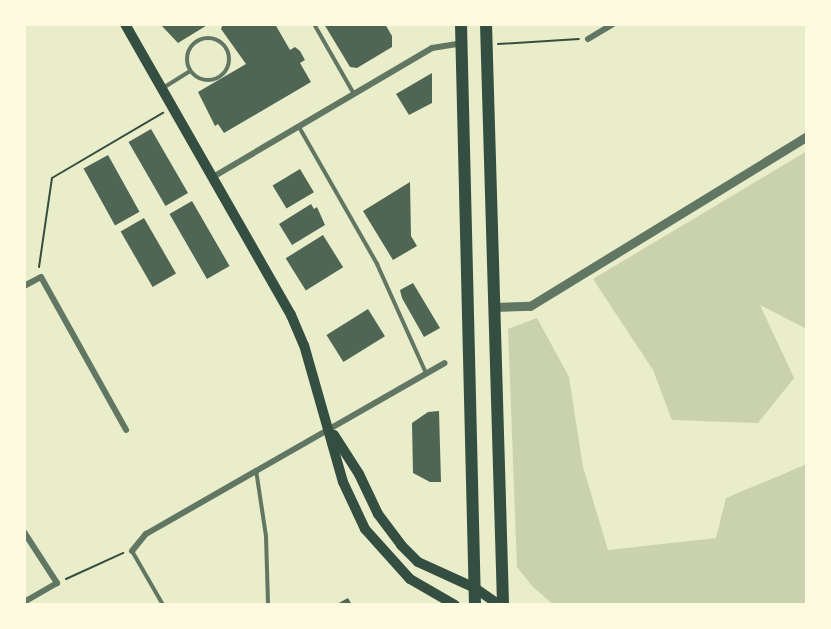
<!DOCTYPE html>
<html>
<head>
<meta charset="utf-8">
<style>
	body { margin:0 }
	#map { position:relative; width:831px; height:629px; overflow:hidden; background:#e9edc9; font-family:Ubuntu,sans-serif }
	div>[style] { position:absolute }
	.green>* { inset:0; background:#cad2ad }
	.building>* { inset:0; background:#4f6655; transform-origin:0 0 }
	.path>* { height:2px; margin:-1px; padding:0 1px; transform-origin:1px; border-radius:1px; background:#344e41 }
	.service>* { height:4px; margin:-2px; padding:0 2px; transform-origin:2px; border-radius:2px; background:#617663 }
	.service>.ring { margin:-2px; padding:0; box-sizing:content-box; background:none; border:4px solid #617663; border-radius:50% }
	.minor>* { height:6px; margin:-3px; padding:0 3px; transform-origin:3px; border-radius:3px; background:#617663 }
	.tertiary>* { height:9px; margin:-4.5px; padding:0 4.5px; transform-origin:4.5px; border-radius:4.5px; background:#617663 }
	.secondary>* { height:10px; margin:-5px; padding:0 5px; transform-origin:5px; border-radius:5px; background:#344e41 }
	.primary>* { height:12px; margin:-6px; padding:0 6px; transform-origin:6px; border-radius:6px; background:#344e41 }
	span { translate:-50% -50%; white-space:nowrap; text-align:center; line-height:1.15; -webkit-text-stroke:5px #fefae0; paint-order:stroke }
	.frame { position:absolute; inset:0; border:26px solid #fefae0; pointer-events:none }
</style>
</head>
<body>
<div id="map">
	<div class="green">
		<i style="clip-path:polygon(807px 151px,807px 329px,760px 305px,794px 378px,758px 423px,672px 420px,653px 370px,593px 279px)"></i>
		<i style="clip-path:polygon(537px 318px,569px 377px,583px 467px,608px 550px,716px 538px,726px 498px,807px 464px,807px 605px,554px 605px,533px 587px,517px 567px,508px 329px)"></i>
	</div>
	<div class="building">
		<i style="clip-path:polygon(160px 24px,209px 24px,178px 43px)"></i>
		<i style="clip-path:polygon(223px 24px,275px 24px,290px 50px,295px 47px,300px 51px,305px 60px,300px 63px,311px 82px,224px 133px,218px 124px,215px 126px,198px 92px,246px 64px,221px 29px)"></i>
		<i style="clip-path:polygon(324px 24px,385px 24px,392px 36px,392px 47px,357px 68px,350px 67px)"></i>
		<i style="clip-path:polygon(432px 73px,432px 103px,409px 115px,396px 94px)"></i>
		<i style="left:151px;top:129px;width:74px;height:26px;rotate:60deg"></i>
		<i style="left:108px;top:155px;width:65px;height:28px;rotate:61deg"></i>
		<i style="left:300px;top:169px;width:27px;height:32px;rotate:59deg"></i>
		<i style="clip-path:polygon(410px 182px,411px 236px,417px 246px,393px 260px,363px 211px)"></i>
		<i style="left:192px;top:201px;width:75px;height:26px;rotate:60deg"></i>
		<i style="clip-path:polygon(311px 204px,314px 209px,317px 207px,325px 225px,292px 245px,279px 224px)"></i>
		<i style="left:144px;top:218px;width:64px;height:27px;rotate:60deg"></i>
		<i style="left:323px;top:235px;width:38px;height:44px;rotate:58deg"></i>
		<i style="clip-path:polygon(413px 283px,440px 328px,424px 337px,402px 298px,400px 290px)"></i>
		<i style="left:368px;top:309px;width:32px;height:49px;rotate:58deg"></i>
		<i style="clip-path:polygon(439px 411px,441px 482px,430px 482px,413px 473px,412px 423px,428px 412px)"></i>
		<i style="clip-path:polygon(348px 598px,352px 605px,335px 605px)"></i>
	</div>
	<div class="path">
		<i style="left:498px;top:44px;width:81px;rotate:-3.5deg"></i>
		<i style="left:39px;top:267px;width:90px;rotate:-81.7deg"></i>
		<i style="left:52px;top:178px;width:129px;rotate:-30.4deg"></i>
		<i style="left:66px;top:579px;width:63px;rotate:-24.5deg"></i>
	</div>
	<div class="service">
		<i style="left:314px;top:24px;width:81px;rotate:60.3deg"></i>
		<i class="ring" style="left:187px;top:38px;width:38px;height:38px"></i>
		<i style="left:163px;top:88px;width:32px;rotate:-32deg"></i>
		<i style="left:299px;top:127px;width:158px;rotate:60.3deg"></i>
		<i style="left:377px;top:264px;width:120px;rotate:65.8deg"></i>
		<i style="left:256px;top:470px;width:67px;rotate:81.4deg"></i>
		<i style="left:266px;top:536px;width:69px;rotate:88.3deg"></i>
		<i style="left:132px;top:551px;width:62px;rotate:60.1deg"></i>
	</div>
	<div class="minor">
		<i style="left:588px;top:39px;width:29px;rotate:-31deg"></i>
		<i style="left:213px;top:177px;width:254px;rotate:-30.5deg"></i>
		<i style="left:432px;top:48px;width:30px;rotate:-9deg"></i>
		<i style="left:24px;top:286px;width:19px;rotate:-28deg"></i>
		<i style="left:41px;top:277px;width:175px;rotate:60.9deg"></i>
		<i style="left:24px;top:532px;width:61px;rotate:57.1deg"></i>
		<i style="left:57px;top:583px;width:38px;rotate:150deg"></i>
		<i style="left:132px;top:551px;width:22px;rotate:-51deg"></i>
		<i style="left:146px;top:534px;width:344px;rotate:-29.8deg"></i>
	</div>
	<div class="tertiary">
		<i style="left:493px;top:307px;width:37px;rotate:-2deg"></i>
		<i style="left:530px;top:306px;width:325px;rotate:-31.5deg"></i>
	</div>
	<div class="secondary">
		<i style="left:125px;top:24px;width:335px;rotate:60.3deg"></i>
		<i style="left:291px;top:315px;width:33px;rotate:67deg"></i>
		<i style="left:304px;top:345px;width:142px;rotate:74.1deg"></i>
		<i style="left:343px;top:482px;width:52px;rotate:64.9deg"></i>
		<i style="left:365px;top:529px;width:67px;rotate:48deg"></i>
		<i style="left:410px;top:579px;width:52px;rotate:30deg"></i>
		<i style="left:334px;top:435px;width:46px;rotate:57.3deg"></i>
		<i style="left:359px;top:474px;width:44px;rotate:64.6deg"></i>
		<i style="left:378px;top:514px;width:39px;rotate:53deg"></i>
		<i style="left:401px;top:545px;width:24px;rotate:45deg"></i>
		<i style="left:418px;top:562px;width:63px;rotate:24.5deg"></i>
		<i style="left:475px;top:588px;width:29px;rotate:35deg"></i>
	</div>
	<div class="primary">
		<i style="left:461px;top:24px;width:581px;rotate:88.62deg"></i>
		<i style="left:486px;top:24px;width:581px;rotate:88.32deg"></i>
	</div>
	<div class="frame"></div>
</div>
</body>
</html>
